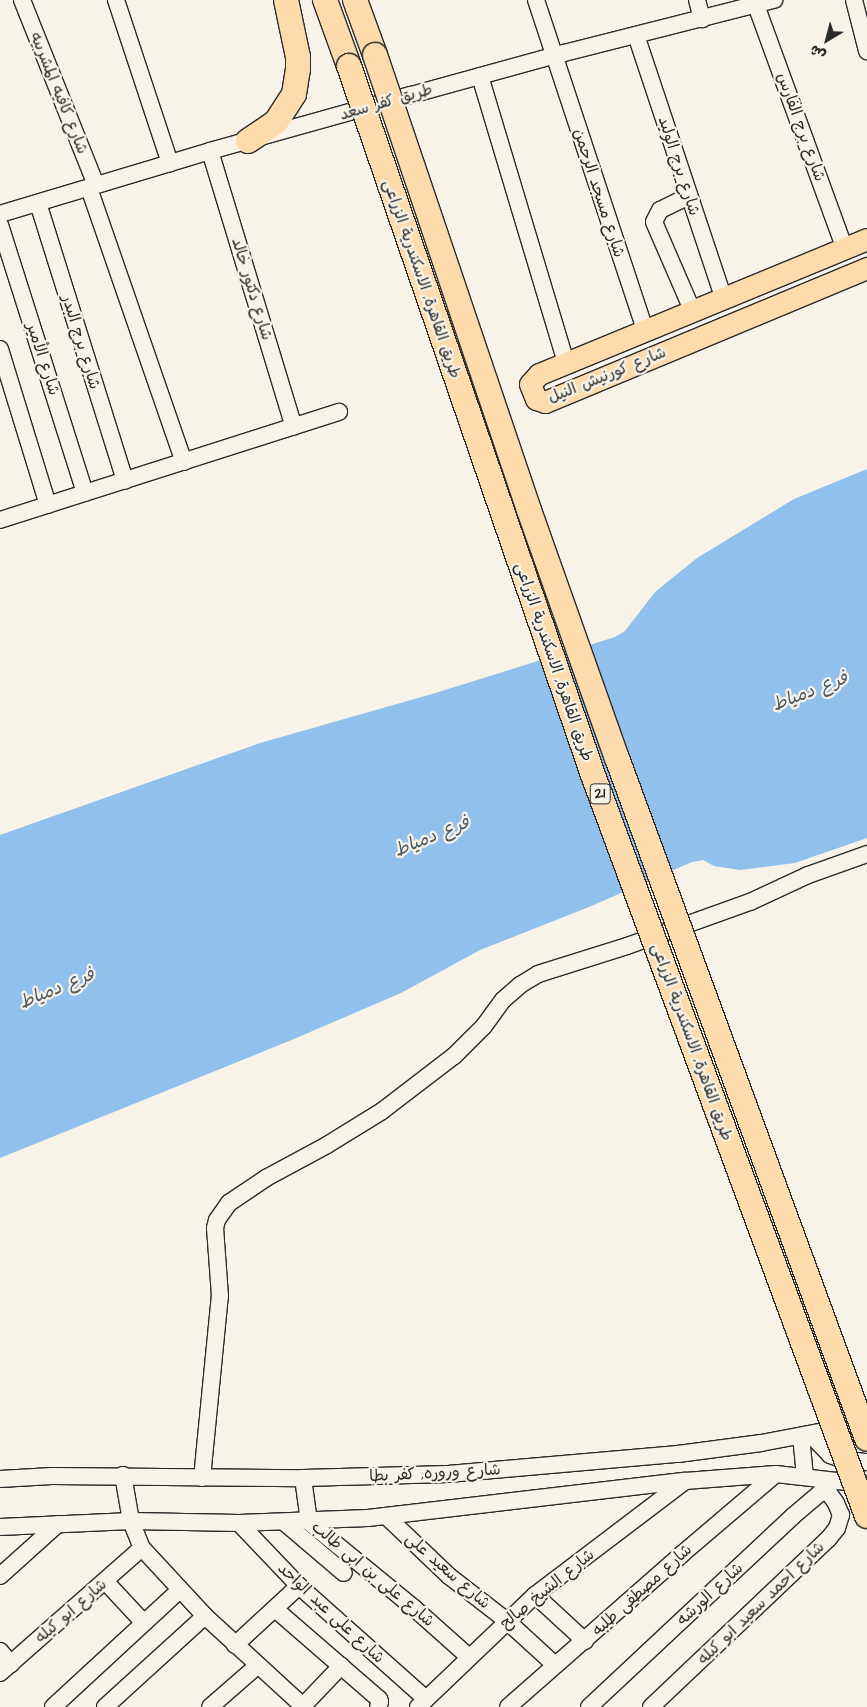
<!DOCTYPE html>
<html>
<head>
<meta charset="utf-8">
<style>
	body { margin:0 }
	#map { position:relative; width:867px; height:1707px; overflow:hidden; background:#f7f3e8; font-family:"Architects Daughter","Playpen Sans Arabic",sans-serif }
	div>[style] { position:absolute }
	.water>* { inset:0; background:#91c0ec }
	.roads { filter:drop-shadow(1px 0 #2b2b2b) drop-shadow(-1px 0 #2b2b2b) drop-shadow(0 1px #2b2b2b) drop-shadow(0 -1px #2b2b2b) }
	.minor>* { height:16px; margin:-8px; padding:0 8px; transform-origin:8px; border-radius:8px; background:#f7f3e8 }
	.major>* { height:21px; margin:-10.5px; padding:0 10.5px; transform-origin:10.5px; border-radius:10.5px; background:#fedbac }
	.highway>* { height:24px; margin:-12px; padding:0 12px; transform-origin:12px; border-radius:12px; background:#fedbac }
	.bridges { filter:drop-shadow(1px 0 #2b2b2b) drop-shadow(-1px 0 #2b2b2b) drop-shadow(0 1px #2b2b2b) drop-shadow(0 -1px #2b2b2b) }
	.highway-bridge>* { height:24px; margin:-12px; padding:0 12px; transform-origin:12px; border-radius:12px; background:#fedbac }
	span { translate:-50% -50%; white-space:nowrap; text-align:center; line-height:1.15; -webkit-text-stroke:4.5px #f7f3e8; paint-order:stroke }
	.shield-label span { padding:1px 4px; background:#f7f3e8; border:1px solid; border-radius:4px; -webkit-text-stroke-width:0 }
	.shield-label { font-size:15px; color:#2b2b2b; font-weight:700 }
	.street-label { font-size:16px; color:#2b2b2b }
	.water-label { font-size:18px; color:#4a5865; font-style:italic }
	.north { position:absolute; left:802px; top:15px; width:50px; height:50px; -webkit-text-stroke:4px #f7f3e8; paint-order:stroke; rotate:217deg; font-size:14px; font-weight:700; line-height:20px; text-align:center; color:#2b2b2b }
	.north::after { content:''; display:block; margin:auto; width:18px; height:22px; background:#2b2b2b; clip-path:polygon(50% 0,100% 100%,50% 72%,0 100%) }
</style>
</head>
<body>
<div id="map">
	<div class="water">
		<i style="clip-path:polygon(867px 469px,867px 838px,795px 863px,740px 870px,714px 866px,703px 860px,692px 862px,589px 907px,480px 950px,401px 993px,294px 1039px,0 1158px,0 835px,260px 743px,432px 694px,615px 637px,625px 631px,655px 592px,697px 558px,794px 499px)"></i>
	</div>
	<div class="roads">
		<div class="minor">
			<i style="left:22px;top:0;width:199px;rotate:68.2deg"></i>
			<i style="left:116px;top:0;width:172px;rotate:71.7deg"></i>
			<i style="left:536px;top:0;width:348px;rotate:71.7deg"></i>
			<i style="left:697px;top:0;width:20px;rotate:75deg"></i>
			<i style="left:854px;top:0;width:53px;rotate:75.7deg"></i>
			<i style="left:756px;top:5px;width:260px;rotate:70deg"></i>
			<i style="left:636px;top:35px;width:276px;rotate:71.6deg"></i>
			<i style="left:480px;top:76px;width:300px;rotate:73.3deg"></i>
			<i style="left:210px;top:151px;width:288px;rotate:73.1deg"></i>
			<i style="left:89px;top:188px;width:290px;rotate:70.9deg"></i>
			<i style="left:689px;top:196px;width:32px;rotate:154deg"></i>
			<i style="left:660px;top:210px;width:13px;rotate:117deg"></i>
			<i style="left:654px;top:222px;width:96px;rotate:66.6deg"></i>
			<i style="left:38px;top:203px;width:291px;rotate:72.6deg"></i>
			<i style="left:0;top:214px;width:219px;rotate:-16.7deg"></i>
			<i style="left:210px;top:151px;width:209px;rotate:-15.6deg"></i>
			<i style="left:411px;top:95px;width:159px;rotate:-15.4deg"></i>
			<i style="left:564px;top:53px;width:217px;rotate:-14.2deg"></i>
			<i style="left:0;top:225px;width:281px;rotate:72.4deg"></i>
			<i style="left:0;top:349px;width:163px;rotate:72.9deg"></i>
			<i style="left:0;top:520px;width:356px;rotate:-17.7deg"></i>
			<i style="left:811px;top:1435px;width:28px;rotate:46deg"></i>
			<i style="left:830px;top:1455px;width:12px;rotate:20deg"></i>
			<i style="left:841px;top:1459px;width:26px;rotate:7deg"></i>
			<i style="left:801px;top:1436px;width:41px;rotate:84.4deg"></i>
			<i style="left:123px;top:1475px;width:47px;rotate:80.1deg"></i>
			<i style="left:131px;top:1521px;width:29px;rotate:68deg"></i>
			<i style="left:142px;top:1548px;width:93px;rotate:47.2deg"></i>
			<i style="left:205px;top:1616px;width:134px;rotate:42.6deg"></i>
			<i style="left:202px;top:1478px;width:183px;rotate:-84.4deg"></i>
			<i style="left:220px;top:1296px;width:68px;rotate:-94.2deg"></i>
			<i style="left:215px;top:1228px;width:8px;rotate:-76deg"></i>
			<i style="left:217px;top:1220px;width:21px;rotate:-55deg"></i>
			<i style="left:229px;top:1203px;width:45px;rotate:-34deg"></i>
			<i style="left:266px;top:1178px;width:69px;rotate:-28.4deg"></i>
			<i style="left:327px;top:1145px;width:65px;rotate:-31.7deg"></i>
			<i style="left:382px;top:1111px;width:91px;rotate:-37.4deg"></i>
			<i style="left:454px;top:1056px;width:42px;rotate:-45deg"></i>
			<i style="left:484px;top:1026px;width:32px;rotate:-54deg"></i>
			<i style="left:503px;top:1000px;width:23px;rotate:-41deg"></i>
			<i style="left:520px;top:985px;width:21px;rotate:-31deg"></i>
			<i style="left:538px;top:974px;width:93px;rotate:-17.5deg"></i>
			<i style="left:627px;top:946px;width:131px;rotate:-19.7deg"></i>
			<i style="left:750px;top:902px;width:64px;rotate:-25deg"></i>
			<i style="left:808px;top:875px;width:63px;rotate:-19.6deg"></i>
			<i style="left:303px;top:1478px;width:44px;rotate:82.2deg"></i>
			<i style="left:309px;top:1522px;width:136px;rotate:39.3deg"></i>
			<i style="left:414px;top:1608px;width:74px;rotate:41.7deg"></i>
			<i style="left:0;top:1479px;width:52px;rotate:-3.3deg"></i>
			<i style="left:52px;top:1476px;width:251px;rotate:0.5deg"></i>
			<i style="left:303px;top:1478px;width:145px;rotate:-1.6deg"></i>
			<i style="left:448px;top:1474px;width:231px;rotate:-5deg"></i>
			<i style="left:678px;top:1454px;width:84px;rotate:-7.5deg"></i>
			<i style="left:761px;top:1443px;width:108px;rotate:-10.7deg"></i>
			<i style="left:386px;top:1516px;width:87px;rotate:43.6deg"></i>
			<i style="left:449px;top:1576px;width:73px;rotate:37.8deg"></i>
			<i style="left:507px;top:1621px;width:65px;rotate:42.5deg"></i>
			<i style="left:239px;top:1523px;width:87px;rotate:46.4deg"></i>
			<i style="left:299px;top:1586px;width:170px;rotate:41.7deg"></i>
			<i style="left:285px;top:1523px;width:77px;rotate:40.3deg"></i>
			<i style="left:0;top:1527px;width:131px;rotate:-2.6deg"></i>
			<i style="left:131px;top:1521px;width:108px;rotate:1.1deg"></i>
			<i style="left:239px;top:1523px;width:129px;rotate:-2.2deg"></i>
			<i style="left:368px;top:1518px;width:319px;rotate:-6.7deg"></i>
			<i style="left:685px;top:1481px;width:91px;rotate:-4.4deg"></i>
			<i style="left:776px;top:1474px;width:89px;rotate:6.5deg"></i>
			<i style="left:0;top:1576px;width:78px;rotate:-41.9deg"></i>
			<i style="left:105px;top:1581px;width:57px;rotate:47.1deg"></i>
			<i style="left:535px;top:1595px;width:68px;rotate:42.6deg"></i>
			<i style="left:275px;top:1609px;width:138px;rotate:40.9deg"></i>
			<i style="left:379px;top:1699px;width:3px;rotate:72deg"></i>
			<i style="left:380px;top:1702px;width:5px;rotate:112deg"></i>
			<i style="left:235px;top:1645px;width:87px;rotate:-42.7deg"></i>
			<i style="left:0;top:1651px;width:17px;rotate:50deg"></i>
			<i style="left:0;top:1673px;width:189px;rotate:-41.4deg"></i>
			<i style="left:53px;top:1707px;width:173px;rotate:-42.7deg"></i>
			<i style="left:105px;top:1707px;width:135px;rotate:-42.3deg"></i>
			<i style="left:210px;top:1707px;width:62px;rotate:-41.1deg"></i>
			<i style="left:302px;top:1707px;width:57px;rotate:-46.4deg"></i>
			<i style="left:418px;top:1707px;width:162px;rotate:-43.7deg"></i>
			<i style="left:535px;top:1595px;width:188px;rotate:-37.2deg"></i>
			<i style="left:508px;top:1707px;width:232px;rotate:-41.3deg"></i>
			<i style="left:682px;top:1554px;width:123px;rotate:-40.4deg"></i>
			<i style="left:589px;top:1707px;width:279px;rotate:-43.1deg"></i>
			<i style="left:793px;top:1516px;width:52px;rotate:-40.4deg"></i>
			<i style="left:651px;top:1707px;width:245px;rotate:-43.5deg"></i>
			<i style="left:829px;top:1538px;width:13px;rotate:-51deg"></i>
			<i style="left:837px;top:1528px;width:14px;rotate:-73deg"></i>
			<i style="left:841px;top:1515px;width:13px;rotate:-113deg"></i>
			<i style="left:836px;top:1503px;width:17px;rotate:-126deg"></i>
		</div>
		<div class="major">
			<i style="left:867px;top:239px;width:355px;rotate:157.6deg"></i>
			<i style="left:539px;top:374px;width:13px;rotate:132deg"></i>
			<i style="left:530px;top:384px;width:16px;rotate:68deg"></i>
			<i style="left:536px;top:399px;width:9px;rotate:18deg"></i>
			<i style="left:545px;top:402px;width:349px;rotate:-22.6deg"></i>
		</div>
		<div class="highway">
			<i style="left:325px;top:0;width:70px;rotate:70deg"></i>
			<i style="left:355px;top:0;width:59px;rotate:70deg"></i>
			<i style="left:248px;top:141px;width:34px;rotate:-34deg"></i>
			<i style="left:276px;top:122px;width:33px;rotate:-57deg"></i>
			<i style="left:294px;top:94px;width:25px;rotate:-81deg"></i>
			<i style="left:298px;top:69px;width:12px;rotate:-90deg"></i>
			<i style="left:298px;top:57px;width:58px;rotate:-101.9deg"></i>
		</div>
	</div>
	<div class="bridges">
		<div class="highway-bridge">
			<i style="left:375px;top:55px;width:480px;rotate:71.3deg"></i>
			<i style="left:529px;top:510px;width:263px;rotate:70.5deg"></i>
			<i style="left:617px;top:758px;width:725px;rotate:69.84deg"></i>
			<i style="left:349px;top:66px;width:750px;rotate:71.01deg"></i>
			<i style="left:593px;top:775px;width:790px;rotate:69.71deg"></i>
		</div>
	</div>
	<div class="shield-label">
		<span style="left:600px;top:794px">21</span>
	</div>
	<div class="street-label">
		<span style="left:59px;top:93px;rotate:68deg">شارع كافيه المشربيه</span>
		<span style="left:386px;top:102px;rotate:-16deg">طريق كفر سعد</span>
		<span style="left:801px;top:127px;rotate:70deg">شارع برج الفارس</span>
		<span style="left:679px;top:166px;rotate:72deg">شارع برج الوليد</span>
		<span style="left:599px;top:193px;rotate:72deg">شارع مسجد الرحمن</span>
		<span style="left:422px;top:279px;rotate:71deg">طريق القاهرة, الاسكندرية الزراعى</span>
		<span style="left:252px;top:289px;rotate:73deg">شارع دكتور خالد</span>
		<span style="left:81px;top:342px;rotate:73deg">شارع برج البدر</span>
		<span style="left:43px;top:359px;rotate:72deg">شارع الأمير</span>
		<span style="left:607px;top:375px;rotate:-22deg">شارع كورنيش النيل</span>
		<span style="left:554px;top:662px;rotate:71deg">طريق القاهرة, الاسكندرية الزراعى</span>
		<span style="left:692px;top:1042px;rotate:70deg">طريق القاهرة, الاسكندرية الزراعى</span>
		<span style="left:435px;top:1473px;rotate:-3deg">شارع وروره, كفر بطا</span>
		<span style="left:448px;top:1571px;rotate:41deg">شارع سعيد على</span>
		<span style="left:373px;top:1574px;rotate:40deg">شارع على بن ابى طالب</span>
		<span style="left:547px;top:1589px;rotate:-39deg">شارع الشيخ صالح</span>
		<span style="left:642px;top:1590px;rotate:-42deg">شارع مصطفى طلبه</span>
		<span style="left:710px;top:1594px;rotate:-43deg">شارع الورشه</span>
		<span style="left:761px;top:1603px;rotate:-44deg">شارع احمد سعيد ابو كيله</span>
		<span style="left:71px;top:1611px;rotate:-41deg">شارع ابو كيله</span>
		<span style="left:331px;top:1613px;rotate:43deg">شارع على عبد الواحد</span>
	</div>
	<div class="water-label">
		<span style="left:810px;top:692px;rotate:-21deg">فرع دمياط</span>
		<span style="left:432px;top:837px;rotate:-22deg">فرع دمياط</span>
		<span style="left:57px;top:989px;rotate:-22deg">فرع دمياط</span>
	</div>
	<div class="north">ش</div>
</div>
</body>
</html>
